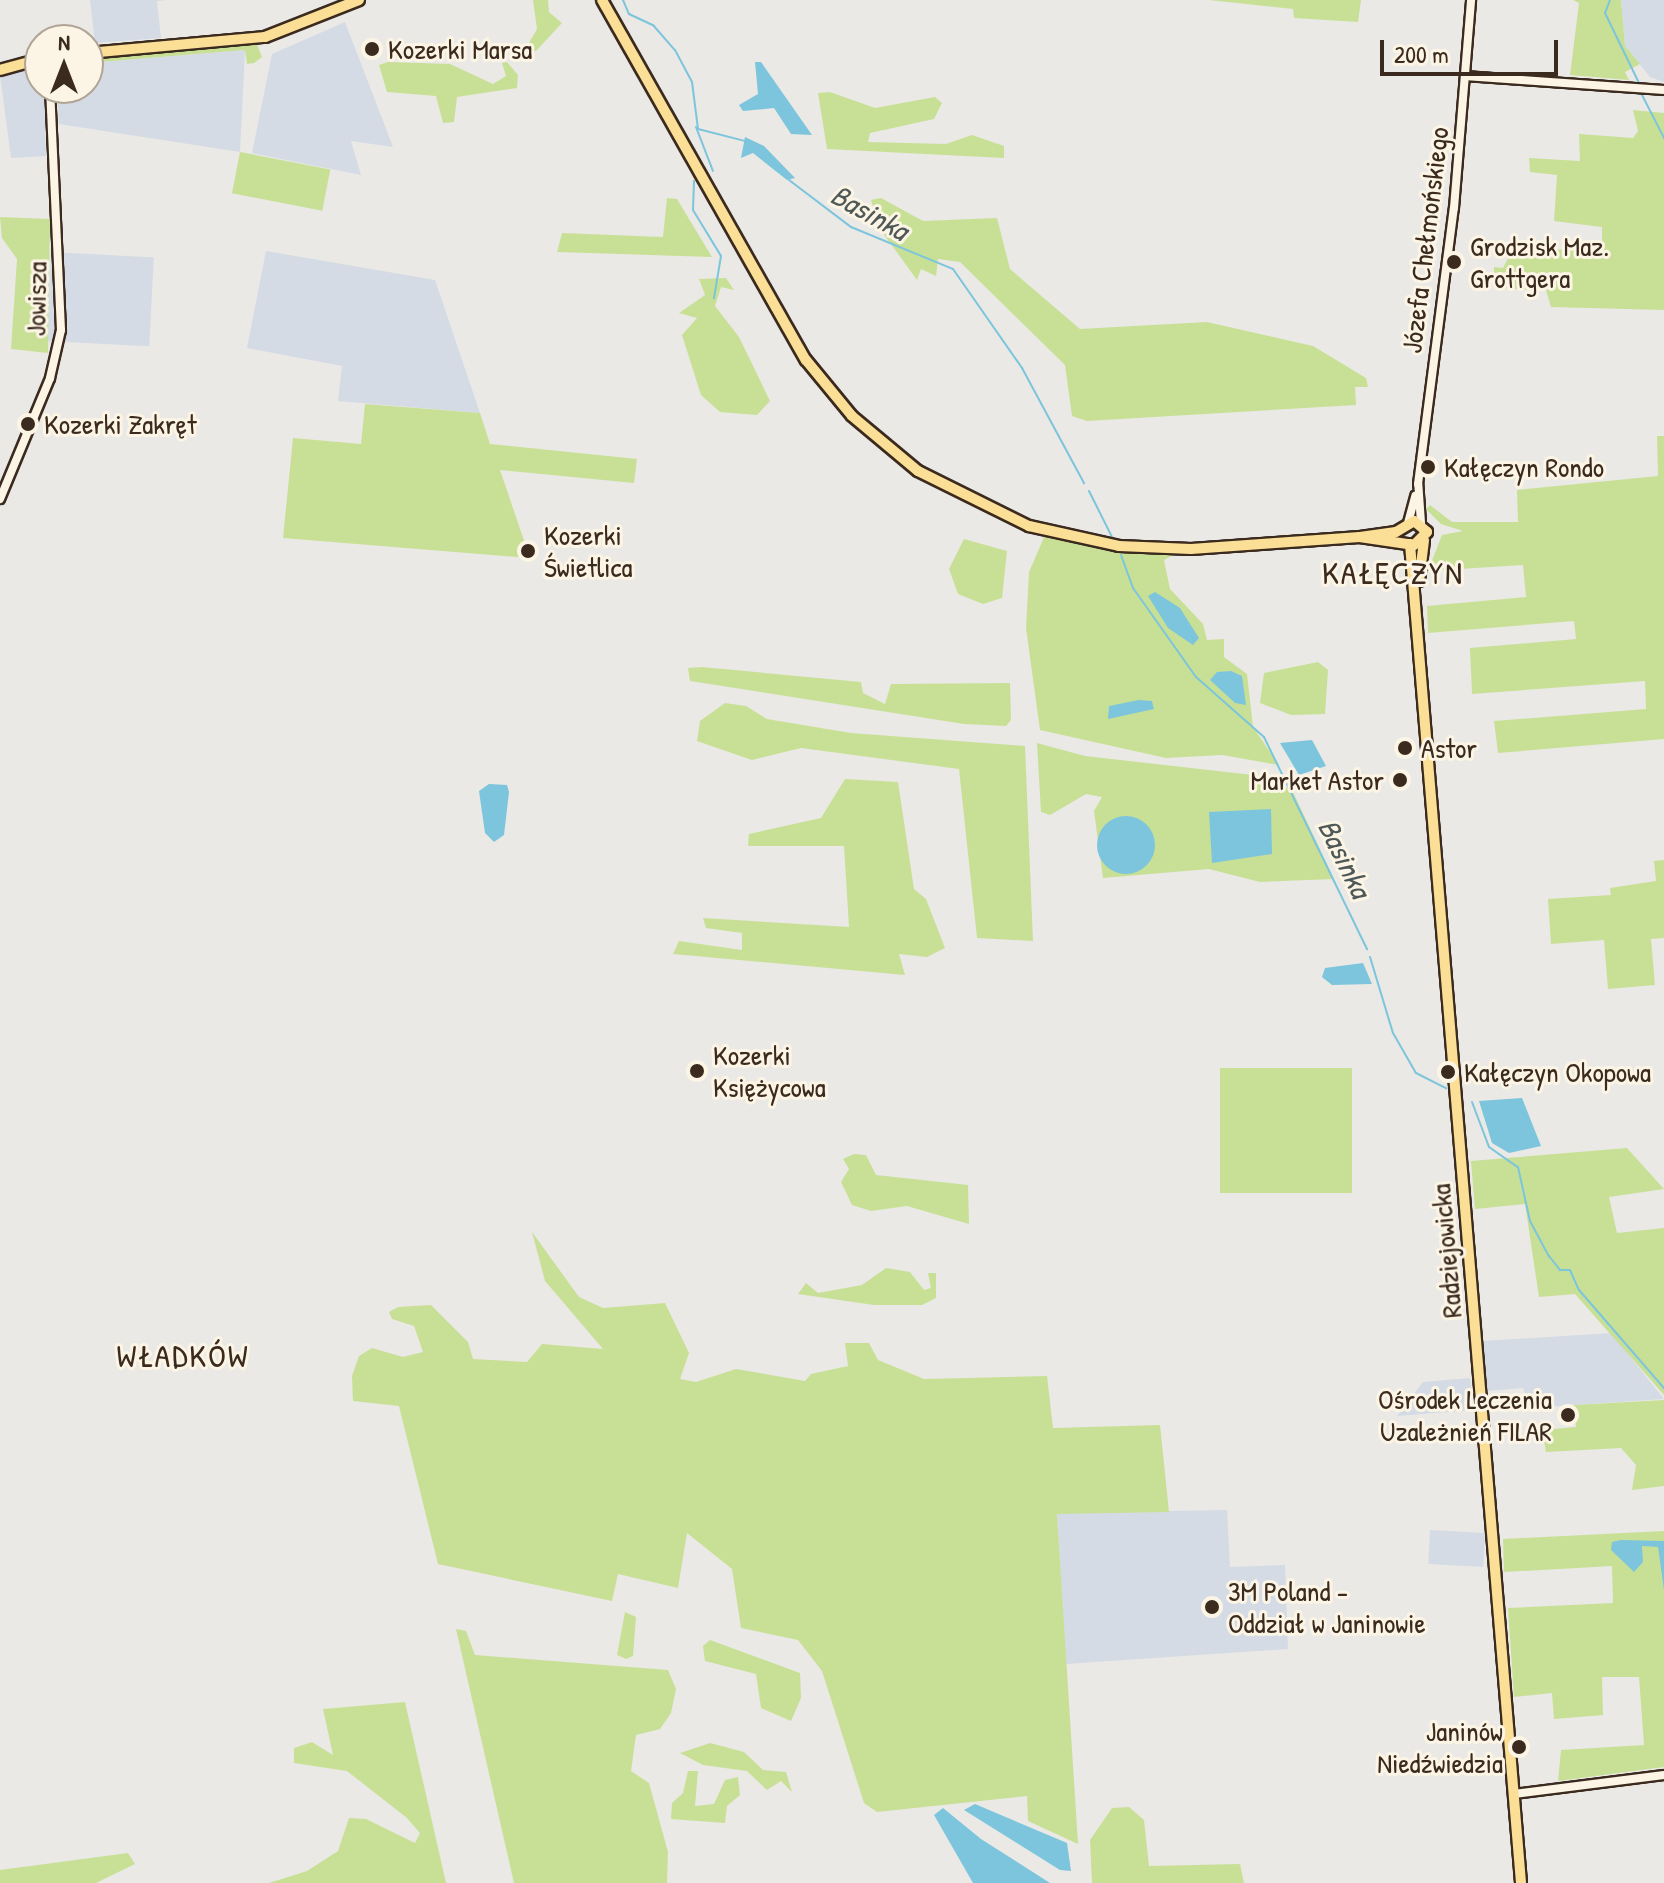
<!DOCTYPE html>
<html>
<head>
<meta charset="utf-8">
<style>
	body { margin:0 }
	#map { position:relative; width:1664px; height:1883px; overflow:hidden; background:#eae9e5; font-family:"Patrick Hand",sans-serif }
	div>[style] { position:absolute }
	.built>* { inset:0; background:#d4dbe5; transform-origin:0 0 }
	.green>* { inset:0; background:#c8e096; transform-origin:0 0 }
	.water>* { inset:0; background:#7cc5dc }
	.round { border-radius:50% }
	.stream>* { height:2px; margin:-1px; padding:0 1px; transform-origin:1px; border-radius:1px; background:#7cc5dc }
	.roads { filter:drop-shadow(2px 0 #3b2a1e) drop-shadow(-2px 0 #3b2a1e) drop-shadow(0 2px #3b2a1e) drop-shadow(0 -2px #3b2a1e) }
	.minor>* { height:8px; margin:-4px; padding:0 4px; transform-origin:4px; border-radius:4px; background:#fcf5e5 }
	.major>* { height:10px; margin:-5px; padding:0 5px; transform-origin:5px; border-radius:5px; background:#fbdf96 }
	.dots>* { width:22px; height:22px; translate:-50% -50%; box-sizing:border-box; border:4px solid #fcf5e5; border-radius:50% }
	span { translate:-50% -50%; white-space:nowrap; text-align:center; line-height:1.15; -webkit-text-stroke:6px #fcf5e5; paint-order:stroke }
	.poi-label { font-size:28px; color:#3b2a1e }
	.left { translate:0 -50%; text-align:left }
	.right { translate:-100% -50%; text-align:right }
	.street-label { font-size:28px; color:#3b2a1e }
	.water-label { font-size:30px; color:#4e5857; font-style:italic }
	.quarter-label { font-size:32px; color:#3b2a1e; letter-spacing:2px }
	.north { position:absolute; left:24px; top:24px; width:80px; height:80px; box-sizing:border-box; background:#fcf5e5; border:2px solid #afa495; border-radius:50%; rotate:0deg; font-size:22px; font-weight:700; line-height:32px; text-align:center; color:#3b2a1e }
	.north::after { content:''; display:block; margin:auto; width:28px; height:36px; background:#3b2a1e; clip-path:polygon(50% 0,100% 100%,50% 72%,0 100%) }
	.scale { position:absolute; left:1380px; top:40px; width:178px; height:36px; box-sizing:border-box; border:4px solid #3b2a1e; border-top:0; padding-left:10px; font-size:24px; line-height:28px; white-space:nowrap; color:#3b2a1e; -webkit-text-stroke:6px #fcf5e5; paint-order:stroke }
</style>
</head>
<body>
<div id="map">
	<div class="built">
		<i style="clip-path:polygon(90px 0,167px 0,157px 1px,161px 38px,95px 43px)"></i>
		<i style="clip-path:polygon(1621px 0,1664px 0,1664px 82px,1650px 77px,1625px 46px)"></i>
		<i style="clip-path:polygon(345px 22px,393px 147px,351px 141px,361px 175px,252px 153px,272px 54px)"></i>
		<i style="clip-path:polygon(245px 50px,240px 152px,59px 124px,57px 88px,88px 88px,88px 63px)"></i>
		<i style="clip-path:polygon(36px 66px,44px 88px,46px 156px,11px 158px,0 75px)"></i>
		<i style="clip-path:polygon(266px 251px,435px 280px,480px 413px,338px 401px,342px 366px,247px 348px)"></i>
		<i style="left:51px;top:252px;width:103px;height:89px;rotate:3deg"></i>
		<i style="clip-path:polygon(1611px 1333px,1664px 1399px,1530px 1408px,1523px 1388px,1486px 1391px,1483px 1341px)"></i>
		<i style="clip-path:polygon(1470px 1378px,1473px 1410px,1397px 1416px,1423px 1382px)"></i>
		<i style="clip-path:polygon(1227px 1510px,1230px 1567px,1285px 1565px,1288px 1649px,1066px 1664px,1057px 1513px)"></i>
		<i style="left:1485px;top:1533px;width:34px;height:55px;rotate:93deg"></i>
	</div>
	<div class="green">
		<i style="clip-path:polygon(533px 0,548px 0,549px 12px,562px 23px,536px 51px,524px 52px,512px 47px,529px 43px,537px 29px)"></i>
		<i style="clip-path:polygon(1209px 0,1361px 0,1358px 22px,1294px 18px,1293px 9px)"></i>
		<i style="clip-path:polygon(1573px 0,1621px 0,1625px 46px,1640px 64px,1625px 72px,1629px 80px,1570px 75px,1579px 3px)"></i>
		<i style="clip-path:polygon(256px 42px,262px 57px,254px 63px,247px 64px,245px 50px,88px 63px,88px 57px)"></i>
		<i style="clip-path:polygon(388px 62px,450px 64px,493px 84px,506px 76px,502px 63px,507px 62px,518px 75px,517px 88px,457px 97px,454px 122px,443px 123px,436px 96px,387px 92px,379px 65px)"></i>
		<i style="clip-path:polygon(830px 92px,875px 108px,935px 97px,942px 103px,934px 119px,870px 133px,868px 142px,946px 144px,972px 135px,1004px 146px,1004px 158px,827px 149px,818px 93px)"></i>
		<i style="clip-path:polygon(1633px 110px,1664px 113px,1664px 310px,1551px 307px,1546px 290px,1494px 288px,1494px 267px,1503px 268px,1514px 247px,1602px 252px,1602px 227px,1554px 221px,1557px 175px,1530px 172px,1529px 158px,1580px 161px,1579px 134px,1633px 138px,1638px 131px)"></i>
		<i style="left:240px;top:152px;width:92px;height:42px;rotate:11deg"></i>
		<i style="clip-path:polygon(667px 198px,677px 199px,712px 257px,557px 252px,562px 233px,663px 237px)"></i>
		<i style="clip-path:polygon(881px 198px,923px 221px,997px 218px,1010px 269px,1080px 329px,1207px 322px,1313px 346px,1366px 378px,1368px 387px,1355px 387px,1356px 405px,1087px 421px,1072px 416px,1065px 365px,960px 262px,938px 259px,936px 276px,921px 269px,917px 280px,880px 229px,871px 200px)"></i>
		<i style="clip-path:polygon(0 217px,50px 219px,48px 353px,11px 349px,17px 259px,2px 238px)"></i>
		<i style="clip-path:polygon(726px 278px,734px 290px,721px 287px,715px 306px,739px 337px,770px 401px,757px 415px,720px 412px,701px 395px,682px 335px,697px 318px,679px 313px,705px 295px,699px 279px)"></i>
		<i style="clip-path:polygon(365px 404px,480px 413px,490px 444px,637px 459px,634px 483px,500px 470px,530px 558px,283px 538px,293px 438px,361px 444px)"></i>
		<i style="clip-path:polygon(1657px 436px,1664px 436px,1664px 739px,1498px 753px,1494px 721px,1646px 709px,1645px 681px,1472px 694px,1470px 648px,1576px 639px,1574px 621px,1428px 633px,1427px 606px,1526px 597px,1523px 565px,1428px 571px,1442px 535px,1463px 531px,1441px 524px,1426px 509px,1430px 505px,1452px 522px,1518px 522px,1517px 490px,1658px 476px)"></i>
		<i style="clip-path:polygon(1045px 535px,1173px 555px,1164px 560px,1170px 589px,1203px 624px,1207px 640px,1224px 639px,1224px 657px,1247px 674px,1253px 727px,1279px 765px,1222px 755px,1166px 758px,1040px 730px,1026px 628px,1029px 572px)"></i>
		<i style="clip-path:polygon(964px 539px,1007px 551px,1002px 598px,983px 604px,958px 594px,949px 569px)"></i>
		<i style="clip-path:polygon(1318px 662px,1328px 670px,1325px 714px,1291px 715px,1260px 703px,1264px 673px)"></i>
		<i style="clip-path:polygon(702px 667px,861px 682px,863px 693px,885px 704px,891px 684px,1010px 683px,1011px 720px,1006px 726px,964px 724px,690px 681px,688px 668px)"></i>
		<i style="clip-path:polygon(725px 703px,746px 706px,767px 719px,851px 733px,1025px 746px,1033px 941px,977px 938px,959px 769px,801px 748px,752px 760px,697px 741px,700px 721px)"></i>
		<i style="clip-path:polygon(1037px 743px,1085px 756px,1262px 776px,1292px 790px,1334px 879px,1260px 882px,1209px 869px,1103px 878px,1094px 811px,1102px 797px,1086px 794px,1050px 815px,1041px 812px)"></i>
		<i style="clip-path:polygon(845px 779px,898px 782px,914px 889px,926px 899px,945px 948px,927px 957px,899px 954px,905px 975px,673px 954px,679px 941px,742px 950px,742px 933px,706px 928px,703px 918px,849px 927px,844px 846px,748px 846px,749px 834px,821px 818px)"></i>
		<i style="clip-path:polygon(1664px 860px,1664px 938px,1651px 939px,1655px 985px,1608px 989px,1604px 940px,1551px 944px,1548px 899px,1611px 895px,1610px 888px,1656px 881px,1654px 861px)"></i>
		<i style="left:1352px;top:1068px;width:125px;height:132px;rotate:90deg"></i>
		<i style="clip-path:polygon(1627px 1148px,1664px 1189px,1609px 1197px,1617px 1233px,1664px 1228px,1664px 1395px,1575px 1294px,1539px 1297px,1525px 1204px,1475px 1209px,1471px 1161px)"></i>
		<i style="clip-path:polygon(854px 1154px,866px 1155px,876px 1175px,968px 1185px,969px 1224px,907px 1206px,871px 1211px,852px 1205px,841px 1182px,849px 1169px,843px 1159px)"></i>
		<i style="clip-path:polygon(532px 1232px,579px 1297px,603px 1308px,665px 1303px,689px 1353px,680px 1379px,696px 1382px,736px 1369px,805px 1381px,811px 1374px,848px 1366px,845px 1343px,869px 1343px,878px 1360px,924px 1379px,1047px 1376px,1053px 1428px,1160px 1425px,1169px 1512px,1057px 1514px,1078px 1844px,1028px 1821px,1027px 1796px,877px 1812px,864px 1803px,822px 1671px,798px 1640px,741px 1628px,732px 1569px,687px 1533px,678px 1588px,618px 1574px,612px 1601px,438px 1564px,399px 1406px,353px 1401px,352px 1376px,359px 1356px,372px 1348px,403px 1357px,423px 1352px,414px 1326px,392px 1319px,389px 1312px,398px 1307px,431px 1305px,468px 1342px,473px 1359px,527px 1362px,542px 1344px,603px 1349px,545px 1281px)"></i>
		<i style="clip-path:polygon(886px 1268px,910px 1272px,924px 1290px,931px 1288px,928px 1273px,936px 1273px,936px 1298px,922px 1305px,874px 1305px,798px 1294px,806px 1283px,818px 1293px,862px 1285px)"></i>
		<i style="clip-path:polygon(1664px 1400px,1664px 1486px,1632px 1490px,1636px 1465px,1621px 1448px,1546px 1452px,1542px 1430px,1576px 1427px,1574px 1405px)"></i>
		<i style="clip-path:polygon(1664px 1531px,1664px 1767px,1558px 1781px,1561px 1750px,1644px 1745px,1639px 1677px,1602px 1677px,1603px 1715px,1554px 1719px,1552px 1693px,1514px 1697px,1508px 1608px,1613px 1603px,1612px 1566px,1504px 1572px,1503px 1539px)"></i>
		<i style="clip-path:polygon(625px 1612px,636px 1617px,633px 1656px,626px 1659px,617px 1655px)"></i>
		<i style="clip-path:polygon(456px 1629px,466px 1631px,475px 1655px,668px 1670px,676px 1689px,671px 1713px,660px 1729px,636px 1735px,631px 1771px,649px 1783px,668px 1852px,667px 1883px,514px 1883px)"></i>
		<i style="clip-path:polygon(710px 1640px,800px 1673px,801px 1698px,791px 1721px,761px 1708px,756px 1674px,705px 1661px,703px 1646px)"></i>
		<i style="clip-path:polygon(405px 1702px,446px 1883px,269px 1883px,307px 1871px,338px 1851px,349px 1818px,366px 1819px,415px 1843px,420px 1833px,407px 1818px,347px 1771px,294px 1763px,294px 1748px,312px 1742px,333px 1755px,323px 1709px)"></i>
		<i style="clip-path:polygon(710px 1743px,744px 1752px,763px 1770px,786px 1772px,792px 1792px,781px 1781px,767px 1790px,747px 1771px,703px 1765px,680px 1753px)"></i>
		<i style="clip-path:polygon(688px 1771px,698px 1771px,695px 1806px,714px 1804px,725px 1780px,738px 1777px,740px 1795px,727px 1806px,725px 1823px,671px 1819px,672px 1803px,683px 1793px)"></i>
		<i style="clip-path:polygon(1129px 1807px,1144px 1820px,1149px 1866px,1240px 1864px,1244px 1883px,1092px 1883px,1090px 1840px,1112px 1808px)"></i>
		<i style="clip-path:polygon(128px 1853px,135px 1864px,96px 1883px,0 1883px,0 1870px)"></i>
	</div>
	<div class="water">
		<i style="clip-path:polygon(755px 62px,761px 62px,812px 135px,791px 134px,774px 108px,743px 111px,739px 105px,758px 94px)"></i>
		<i style="clip-path:polygon(745px 137px,764px 146px,795px 178px,787px 180px,753px 153px,741px 158px)"></i>
		<i style="clip-path:polygon(1155px 592px,1180px 608px,1199px 638px,1193px 645px,1168px 628px,1148px 596px)"></i>
		<i style="clip-path:polygon(1231px 671px,1242px 676px,1246px 705px,1235px 703px,1210px 680px,1217px 672px)"></i>
		<i style="clip-path:polygon(1139px 700px,1152px 701px,1154px 709px,1108px 719px,1109px 706px)"></i>
		<i style="clip-path:polygon(1312px 740px,1326px 766px,1299px 775px,1280px 743px)"></i>
		<i style="clip-path:polygon(489px 784px,507px 785px,509px 792px,504px 835px,494px 842px,485px 833px,479px 791px)"></i>
		<i style="clip-path:polygon(1271px 809px,1272px 854px,1212px 863px,1209px 812px)"></i>
		<i class="round" style="left:1097px;top:816px;width:58px;height:58px"></i>
		<i style="clip-path:polygon(1363px 963px,1372px 984px,1332px 985px,1322px 977px,1325px 968px)"></i>
		<i style="clip-path:polygon(1522px 1098px,1541px 1146px,1509px 1153px,1492px 1143px,1479px 1101px)"></i>
		<i style="clip-path:polygon(1621px 1540px,1664px 1541px,1664px 1590px,1658px 1547px,1642px 1546px,1643px 1562px,1634px 1572px,1611px 1550px,1612px 1542px)"></i>
		<i style="clip-path:polygon(975px 1804px,1067px 1843px,1071px 1871px,1060px 1870px,964px 1810px)"></i>
		<i style="clip-path:polygon(943px 1808px,981px 1839px,1050px 1883px,973px 1883px,934px 1815px)"></i>
	</div>
	<div class="stream">
		<i style="left:623px;top:0;width:15px;rotate:67deg"></i>
		<i style="left:629px;top:14px;width:26px;rotate:25deg"></i>
		<i style="left:653px;top:25px;width:33px;rotate:49deg"></i>
		<i style="left:675px;top:50px;width:36px;rotate:62deg"></i>
		<i style="left:692px;top:82px;width:47px;rotate:82.7deg"></i>
		<i style="left:698px;top:129px;width:49px;rotate:14.3deg"></i>
		<i style="left:1610px;top:0;width:14px;rotate:111deg"></i>
		<i style="left:1605px;top:13px;width:82px;rotate:64.1deg"></i>
		<i style="left:1641px;top:93px;width:51px;rotate:62.9deg"></i>
		<i style="left:696px;top:127px;width:47px;rotate:68.9deg"></i>
		<i style="left:789px;top:180px;width:78px;rotate:37.2deg"></i>
		<i style="left:851px;top:227px;width:110px;rotate:22.4deg"></i>
		<i style="left:953px;top:269px;width:121px;rotate:55.1deg"></i>
		<i style="left:1022px;top:368px;width:131px;rotate:61.7deg"></i>
		<i style="left:694px;top:181px;width:29px;rotate:92deg"></i>
		<i style="left:693px;top:210px;width:54px;rotate:58.7deg"></i>
		<i style="left:721px;top:256px;width:43px;rotate:99.5deg"></i>
		<i style="left:1089px;top:491px;width:51px;rotate:63.4deg"></i>
		<i style="left:1121px;top:555px;width:35px;rotate:70deg"></i>
		<i style="left:1133px;top:588px;width:109px;rotate:54.7deg"></i>
		<i style="left:1196px;top:677px;width:91px;rotate:41.4deg"></i>
		<i style="left:1264px;top:737px;width:236px;rotate:64.1deg"></i>
		<i style="left:1370px;top:957px;width:79px;rotate:73.2deg"></i>
		<i style="left:1393px;top:1033px;width:46px;rotate:60.1deg"></i>
		<i style="left:1416px;top:1073px;width:34px;rotate:27deg"></i>
		<i style="left:1472px;top:1102px;width:48px;rotate:69.3deg"></i>
		<i style="left:1489px;top:1147px;width:35px;rotate:35deg"></i>
		<i style="left:1518px;top:1167px;width:55px;rotate:77.5deg"></i>
		<i style="left:1530px;top:1221px;width:40px;rotate:62deg"></i>
		<i style="left:1549px;top:1256px;width:18px;rotate:52deg"></i>
		<i style="left:1560px;top:1270px;width:10px"></i>
		<i style="left:1570px;top:1270px;width:22px;rotate:66deg"></i>
		<i style="left:1579px;top:1290px;width:130px;rotate:49.1deg"></i>
	</div>
	<div class="roads">
		<div class="minor">
			<i style="left:1465px;top:76px;width:199px;rotate:4deg"></i>
			<i style="left:0;top:499px;width:131px;rotate:-67.5deg"></i>
			<i style="left:50px;top:378px;width:49px;rotate:-77.1deg"></i>
			<i style="left:61px;top:330px;width:242px;rotate:-92.6deg"></i>
			<i style="left:1408px;top:523px;width:28px;rotate:-75deg"></i>
			<i style="left:1421px;top:523px;width:39px;rotate:-94deg"></i>
			<i style="left:1418px;top:484px;width:278px;rotate:-82.6deg"></i>
			<i style="left:1454px;top:208px;width:209px;rotate:-85.3deg"></i>
			<i style="left:1514px;top:1794px;width:151px;rotate:-7.2deg"></i>
		</div>
		<div class="major">
			<i style="left:602px;top:0;width:414px;rotate:60.5deg"></i>
			<i style="left:806px;top:360px;width:72px;rotate:50.6deg"></i>
			<i style="left:852px;top:416px;width:86px;rotate:39.8deg"></i>
			<i style="left:918px;top:471px;width:124px;rotate:26.4deg"></i>
			<i style="left:1029px;top:526px;width:92px;rotate:12.5deg"></i>
			<i style="left:1119px;top:546px;width:72px;rotate:2.4deg"></i>
			<i style="left:1191px;top:549px;width:169px;rotate:-4.1deg"></i>
			<i style="left:1360px;top:537px;width:36px;rotate:-8deg"></i>
			<i style="left:1396px;top:532px;width:21px;rotate:-31deg"></i>
			<i style="left:1414px;top:521px;width:17px;rotate:40deg"></i>
			<i style="left:1427px;top:532px;width:18px;rotate:135deg"></i>
			<i style="left:1414px;top:545px;width:55px;rotate:-171.6deg"></i>
			<i style="left:88px;top:53px;width:178px;rotate:-5.2deg"></i>
			<i style="left:265px;top:37px;width:101px;rotate:-21.5deg"></i>
			<i style="left:0;top:70px;width:41px;rotate:-15.4deg"></i>
			<i style="left:1410px;top:544px;width:1344px;rotate:85.26deg"></i>
			<i style="left:1419px;top:581px;width:41px;rotate:-83deg"></i>
		</div>
	</div>
	<div class="dots">
		<i style="left:372px;top:49px;background:#3b2a1e"></i>
		<i style="left:1454px;top:262px;background:#3b2a1e"></i>
		<i style="left:28px;top:424px;background:#3b2a1e"></i>
		<i style="left:1428px;top:467px;background:#3b2a1e"></i>
		<i style="left:528px;top:551px;background:#3b2a1e"></i>
		<i style="left:1405px;top:748px;background:#3b2a1e"></i>
		<i style="left:1400px;top:780px;background:#3b2a1e"></i>
		<i style="left:697px;top:1071px;background:#3b2a1e"></i>
		<i style="left:1448px;top:1072px;background:#3b2a1e"></i>
		<i style="left:1568px;top:1415px;background:#3b2a1e"></i>
		<i style="left:1212px;top:1607px;background:#3b2a1e"></i>
		<i style="left:1519px;top:1747px;background:#3b2a1e"></i>
	</div>
	<div class="poi-label">
		<span class="left" style="left:388px;top:49px">Kozerki Marsa</span>
		<span class="left" style="left:1470px;top:262px">Grodzisk Maz.<br>Grottgera</span>
		<span class="left" style="left:44px;top:424px">Kozerki Zakręt</span>
		<span class="left" style="left:1444px;top:467px">Kałęczyn Rondo</span>
		<span class="left" style="left:544px;top:551px">Kozerki<br>Świetlica</span>
		<span class="left" style="left:1421px;top:748px">Astor</span>
		<span class="right" style="left:1384px;top:780px">Market Astor</span>
		<span class="left" style="left:713px;top:1071px">Kozerki<br>Księżycowa</span>
		<span class="left" style="left:1464px;top:1072px">Kałęczyn Okopowa</span>
		<span class="right" style="left:1552px;top:1415px">Ośrodek Leczenia<br>Uzależnień FILAR</span>
		<span class="left" style="left:1228px;top:1607px">3M Poland -<br>Oddział w Janinowie</span>
		<span class="right" style="left:1503px;top:1747px">Janinów<br>Niedźwiedzia</span>
	</div>
	<div class="street-label">
		<span style="left:1425px;top:240px;rotate:-83deg">Józefa Chełmońskiego</span>
		<span style="left:36px;top:299px;rotate:-89deg">Jowisza</span>
		<span style="left:1446px;top:1251px;rotate:-95deg">Radziejowicka</span>
	</div>
	<div class="water-label">
		<span style="left:870px;top:212px;rotate:29deg">Basinka</span>
		<span style="left:1345px;top:858px;rotate:64deg">Basinka</span>
	</div>
	<div class="quarter-label">
		<span style="left:1393px;top:573px">KAŁĘCZYN</span>
		<span style="left:183px;top:1356px">WŁADKÓW</span>
	</div>
	<div class="north">N</div>
	<div class="scale">200 m</div>
</div>
</body>
</html>
